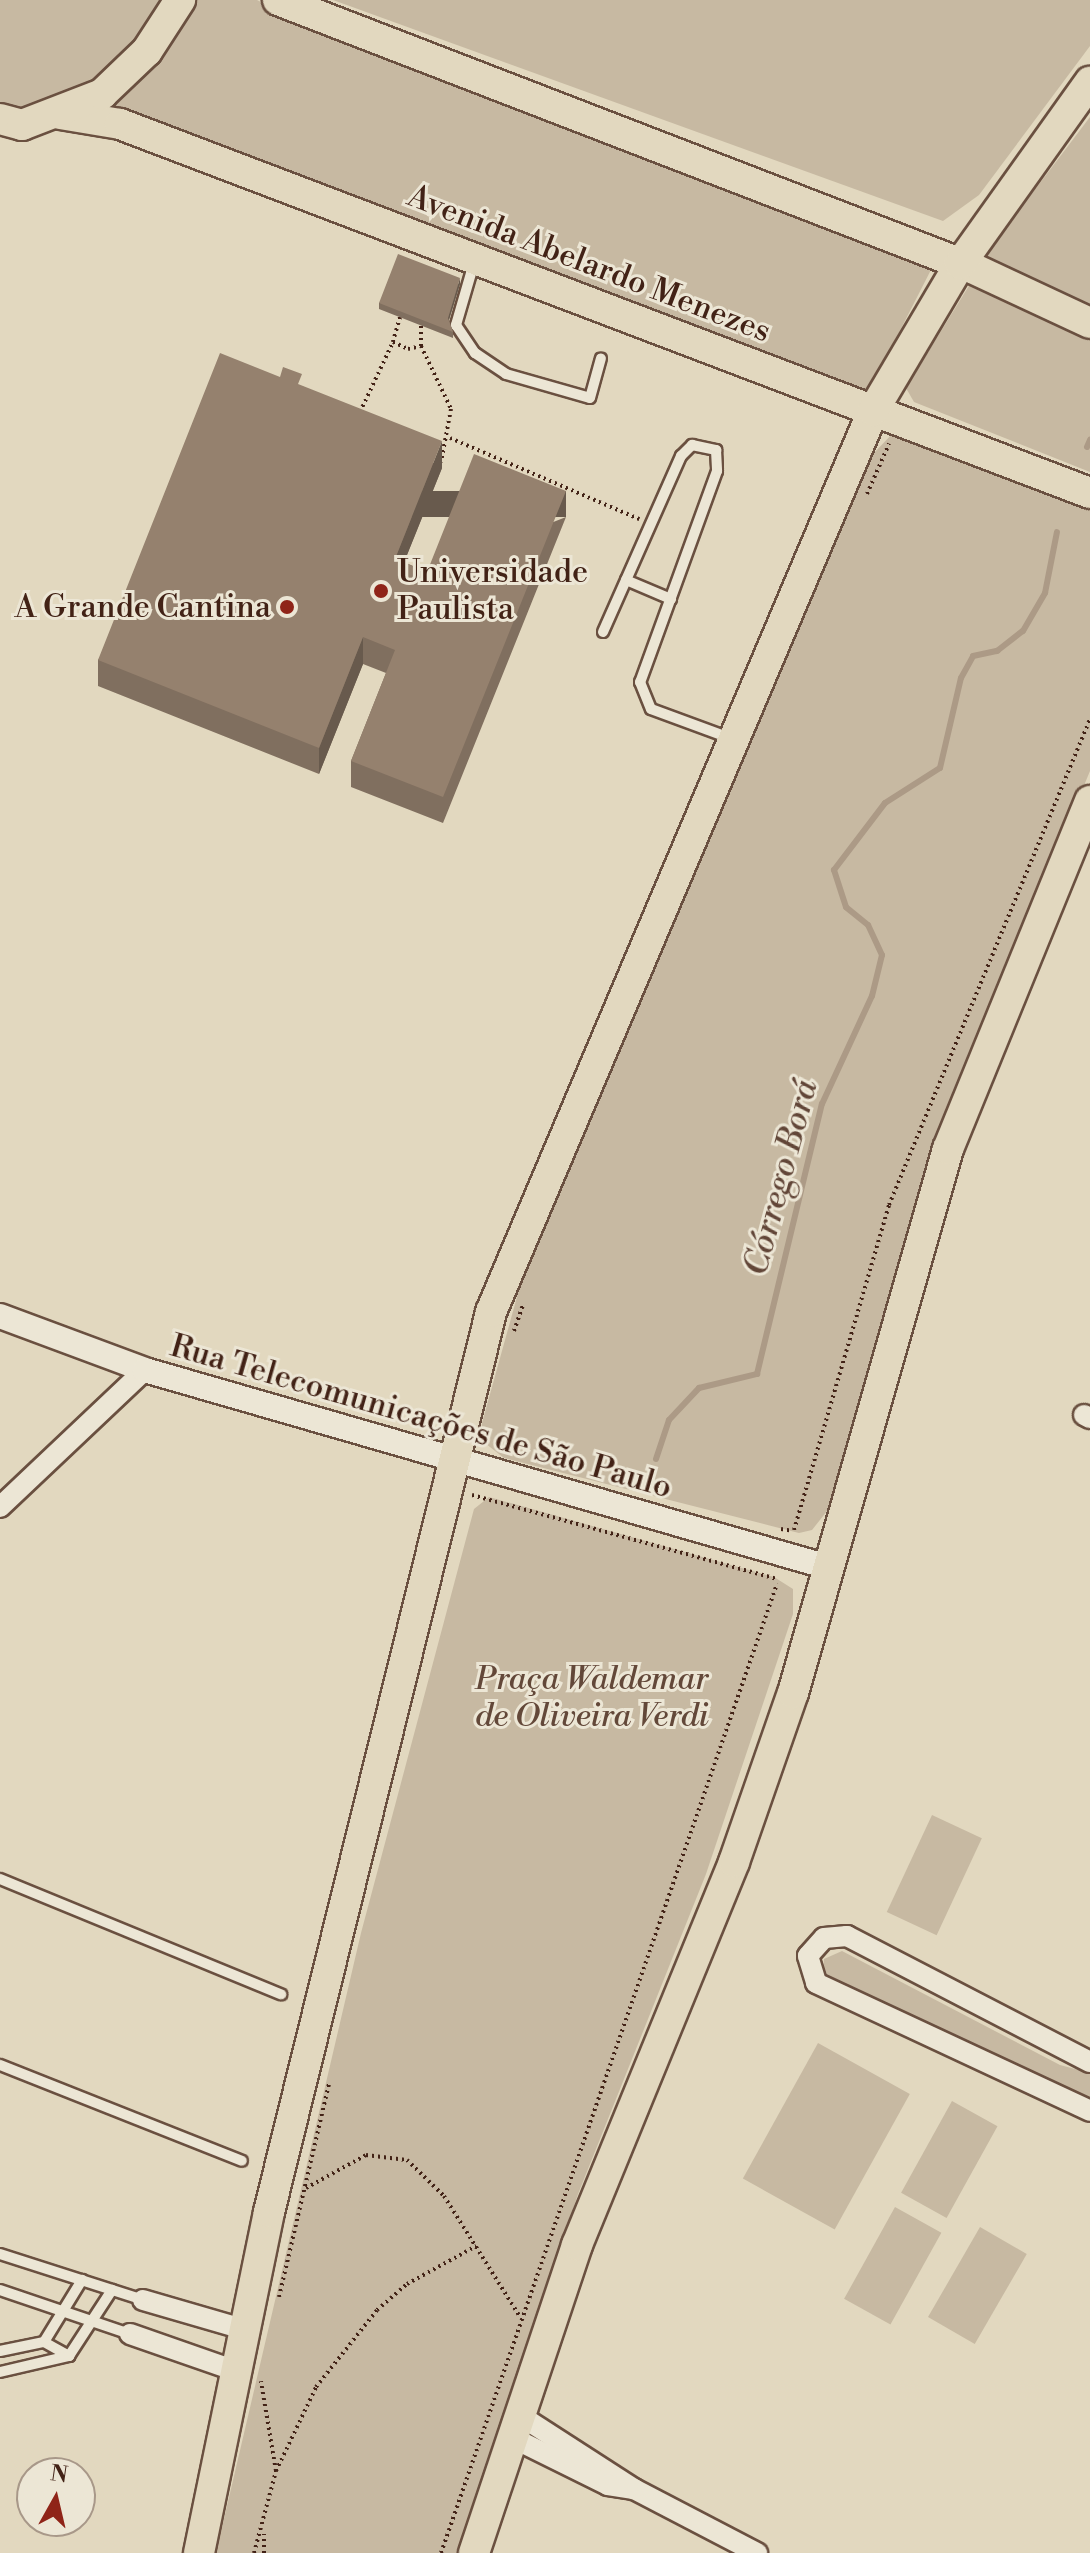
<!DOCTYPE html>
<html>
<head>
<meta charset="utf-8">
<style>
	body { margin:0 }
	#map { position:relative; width:1090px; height:2553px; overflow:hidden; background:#e2d8bf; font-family:"Libre Bodoni",serif }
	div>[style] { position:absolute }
	.green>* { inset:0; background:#c7b9a2; transform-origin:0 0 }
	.stream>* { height:6px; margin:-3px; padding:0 3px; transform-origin:3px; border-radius:3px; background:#ac9a86 }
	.path>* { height:4px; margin-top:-2px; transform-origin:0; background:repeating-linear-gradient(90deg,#422216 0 2px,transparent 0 6px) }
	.roads { filter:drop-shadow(2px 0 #6a5040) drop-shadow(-2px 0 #6a5040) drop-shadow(0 2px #6a5040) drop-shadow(0 -2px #6a5040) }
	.service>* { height:10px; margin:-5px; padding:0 5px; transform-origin:5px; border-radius:5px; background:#ece6d5 }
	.minor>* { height:20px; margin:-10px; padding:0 10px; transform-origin:10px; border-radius:10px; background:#ece6d5 }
	.tertiary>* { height:24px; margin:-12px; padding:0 12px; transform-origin:12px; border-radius:12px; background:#ece6d5 }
	.primary>* { height:30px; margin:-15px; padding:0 15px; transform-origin:15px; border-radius:15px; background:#e2d8bf }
	.wall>* { inset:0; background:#806f5f }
	.shaded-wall>* { inset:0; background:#685a4d; transform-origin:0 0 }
	.building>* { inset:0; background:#95816e }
	.dots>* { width:22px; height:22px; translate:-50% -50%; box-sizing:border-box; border:4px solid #ece6d5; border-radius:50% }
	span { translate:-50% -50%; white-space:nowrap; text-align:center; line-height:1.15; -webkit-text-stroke:6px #ece6d5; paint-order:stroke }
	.street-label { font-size:32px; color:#422216 }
	.poi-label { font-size:32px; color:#422216 }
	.left { translate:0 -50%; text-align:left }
	.right { translate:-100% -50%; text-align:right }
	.park-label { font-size:32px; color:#634839; font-style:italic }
	.water-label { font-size:34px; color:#624638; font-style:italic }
	.north { position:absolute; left:16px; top:2457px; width:80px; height:80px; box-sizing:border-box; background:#ece6d5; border:2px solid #a89889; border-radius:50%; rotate:8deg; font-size:22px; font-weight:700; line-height:32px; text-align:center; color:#422216 }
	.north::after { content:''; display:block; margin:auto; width:28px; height:36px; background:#8f2418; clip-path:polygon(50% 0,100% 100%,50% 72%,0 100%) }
</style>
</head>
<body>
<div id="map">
	<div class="green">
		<i style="clip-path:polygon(0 0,161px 0,133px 44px,99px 77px,25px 111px,0 108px)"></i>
		<i style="clip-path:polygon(187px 0,257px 0,312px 28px,935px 262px,867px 395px,99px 107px)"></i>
		<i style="clip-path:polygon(333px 0,1090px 0,1090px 46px,979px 195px,943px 221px)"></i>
		<i style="clip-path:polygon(1090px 117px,1090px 472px,914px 402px,906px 388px,999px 237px)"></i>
		<i style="clip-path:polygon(894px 432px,1090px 502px,1090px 771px,950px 1108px,831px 1506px,812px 1530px,799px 1533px,504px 1458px,481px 1440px,482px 1423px,530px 1250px,873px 454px)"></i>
		<i style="clip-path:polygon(489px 1497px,774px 1577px,793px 1589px,793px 1614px,706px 1874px,578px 2194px,460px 2553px,216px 2553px,361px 1933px,474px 1509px)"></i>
		<i style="left:932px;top:1815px;width:55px;height:107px;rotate:25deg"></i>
		<i style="clip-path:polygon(842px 1951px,1060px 2065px,1090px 2073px,1090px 2102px,823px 1979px,824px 1959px)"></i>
		<i style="left:818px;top:2043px;width:105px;height:155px;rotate:29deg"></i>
		<i style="left:952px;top:2101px;width:52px;height:105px;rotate:29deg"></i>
		<i style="left:895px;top:2207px;width:53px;height:105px;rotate:29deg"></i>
		<i style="left:980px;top:2227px;width:54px;height:104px;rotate:30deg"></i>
	</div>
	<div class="stream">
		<i style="left:1087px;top:447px;width:8px;rotate:-67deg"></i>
		<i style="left:656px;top:1459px;width:41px;rotate:-71.6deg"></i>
		<i style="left:669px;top:1420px;width:44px;rotate:-46.8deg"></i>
		<i style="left:699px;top:1388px;width:60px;rotate:-13.6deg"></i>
		<i style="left:757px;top:1374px;width:278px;rotate:-76.5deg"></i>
		<i style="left:822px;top:1104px;width:119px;rotate:-65.2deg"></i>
		<i style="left:872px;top:996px;width:42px;rotate:-76.3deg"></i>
		<i style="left:882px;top:955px;width:33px;rotate:-115deg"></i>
		<i style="left:868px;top:925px;width:28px;rotate:-141deg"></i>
		<i style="left:846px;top:907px;width:39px;rotate:-108deg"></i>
		<i style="left:834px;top:870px;width:84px;rotate:-52.7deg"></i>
		<i style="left:885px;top:803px;width:65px;rotate:-32.5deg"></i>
		<i style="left:940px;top:768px;width:92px;rotate:-76.9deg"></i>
		<i style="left:961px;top:678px;width:25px;rotate:-61deg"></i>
		<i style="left:973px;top:656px;width:25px;rotate:-12deg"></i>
		<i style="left:997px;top:651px;width:33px;rotate:-38deg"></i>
		<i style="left:1023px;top:631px;width:44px;rotate:-59.9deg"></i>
		<i style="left:1045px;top:593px;width:62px;rotate:-78.9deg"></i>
	</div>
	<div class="path">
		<i style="left:400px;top:317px;width:26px;rotate:106deg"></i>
		<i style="left:393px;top:342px;width:17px;rotate:25deg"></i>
		<i style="left:408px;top:349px;width:13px;rotate:-13deg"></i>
		<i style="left:421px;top:346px;width:20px;rotate:-90deg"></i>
		<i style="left:421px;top:346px;width:70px;rotate:64.5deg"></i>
		<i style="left:451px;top:409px;width:54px;rotate:100.7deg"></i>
		<i style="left:360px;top:412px;width:77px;rotate:-64.8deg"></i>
		<i style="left:450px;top:438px;width:206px;rotate:23.2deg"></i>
		<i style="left:867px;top:494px;width:55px;rotate:-66.3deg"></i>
		<i style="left:514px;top:1331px;width:28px;rotate:-71deg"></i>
		<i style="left:472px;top:1495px;width:317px;rotate:15.4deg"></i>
		<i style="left:781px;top:1529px;width:12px;rotate:9deg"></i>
		<i style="left:794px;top:1530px;width:339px;rotate:-73.7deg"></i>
		<i style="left:889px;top:1205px;width:526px;rotate:-67.53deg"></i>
		<i style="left:306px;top:2188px;width:68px;rotate:-28.8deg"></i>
		<i style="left:366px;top:2155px;width:41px;rotate:7deg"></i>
		<i style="left:407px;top:2160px;width:52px;rotate:44.2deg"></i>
		<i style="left:444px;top:2196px;width:141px;rotate:57.8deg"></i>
		<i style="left:279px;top:2297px;width:220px;rotate:-76.8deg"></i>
		<i style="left:276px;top:2471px;width:93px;rotate:-64.5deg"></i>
		<i style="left:316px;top:2387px;width:98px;rotate:-51.6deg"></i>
		<i style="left:377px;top:2310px;width:40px;rotate:-41deg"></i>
		<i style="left:407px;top:2284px;width:79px;rotate:-28.8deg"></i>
		<i style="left:254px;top:2553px;width:85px;rotate:-75deg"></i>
		<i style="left:276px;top:2471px;width:91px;rotate:-99.5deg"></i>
		<i style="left:264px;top:2553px;width:19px;rotate:-90deg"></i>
		<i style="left:441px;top:2553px;width:1026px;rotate:-70.88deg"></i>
	</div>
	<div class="roads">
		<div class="service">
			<i style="left:474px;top:263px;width:65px;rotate:106.2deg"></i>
			<i style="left:456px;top:325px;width:34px;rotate:56deg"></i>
			<i style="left:475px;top:353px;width:37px;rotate:34deg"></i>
			<i style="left:506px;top:374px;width:87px;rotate:15.9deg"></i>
			<i style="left:590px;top:398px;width:41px;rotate:-74.6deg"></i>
			<i style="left:626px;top:580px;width:49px;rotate:22.9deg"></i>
			<i style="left:603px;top:632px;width:193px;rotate:-66.1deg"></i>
			<i style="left:681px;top:456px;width:16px;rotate:-45deg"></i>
			<i style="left:692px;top:445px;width:25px;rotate:12deg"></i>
			<i style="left:716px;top:450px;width:21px;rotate:87deg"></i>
			<i style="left:717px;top:471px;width:225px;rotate:110deg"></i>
			<i style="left:640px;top:682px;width:29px;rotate:68deg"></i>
			<i style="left:651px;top:709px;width:84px;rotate:20.2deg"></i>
			<i style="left:0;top:1879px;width:304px;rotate:22.3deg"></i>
			<i style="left:0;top:2065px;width:260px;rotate:21.6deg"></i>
			<i style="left:0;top:2254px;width:150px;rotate:17.8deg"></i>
			<i style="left:0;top:2290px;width:137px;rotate:18.7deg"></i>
			<i style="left:44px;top:2342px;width:29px;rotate:29deg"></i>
			<i style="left:0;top:2351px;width:45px;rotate:-11.6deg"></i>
			<i style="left:44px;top:2342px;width:73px;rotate:-58.5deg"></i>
			<i style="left:0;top:2372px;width:71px;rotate:-13.1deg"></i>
			<i style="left:69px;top:2356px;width:79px;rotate:-56.9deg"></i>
		</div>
		<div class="minor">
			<i style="left:1084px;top:1415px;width:7px;rotate:27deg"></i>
			<i style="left:0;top:1507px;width:199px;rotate:-43.4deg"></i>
			<i style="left:1090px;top:2062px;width:274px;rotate:-152.6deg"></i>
			<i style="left:847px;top:1936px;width:23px;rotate:175deg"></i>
			<i style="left:824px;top:1938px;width:24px;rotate:132deg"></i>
			<i style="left:808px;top:1956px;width:28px;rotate:73deg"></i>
			<i style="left:816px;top:1983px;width:302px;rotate:25deg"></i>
			<i style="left:143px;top:2300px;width:104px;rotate:16.2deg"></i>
			<i style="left:130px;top:2334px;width:112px;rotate:19.2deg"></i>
			<i style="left:521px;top:2416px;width:135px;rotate:32.9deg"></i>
			<i style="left:634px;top:2489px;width:139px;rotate:27.5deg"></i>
			<i style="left:513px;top:2438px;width:106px;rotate:26.3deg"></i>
			<i style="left:608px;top:2485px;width:26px;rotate:9deg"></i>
		</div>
		<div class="tertiary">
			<i style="left:0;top:1316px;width:155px;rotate:20.4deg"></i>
			<i style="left:145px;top:1370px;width:711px;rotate:16.09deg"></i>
		</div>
		<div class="primary">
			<i style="left:278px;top:0;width:744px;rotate:21.11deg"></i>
			<i style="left:972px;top:268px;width:130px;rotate:25deg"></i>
			<i style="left:60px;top:114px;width:61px;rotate:9.5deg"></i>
			<i style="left:120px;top:124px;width:1038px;rotate:20.83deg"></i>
			<i style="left:0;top:119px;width:23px;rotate:15deg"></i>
			<i style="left:22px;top:125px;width:86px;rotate:-21.2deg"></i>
			<i style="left:102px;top:94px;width:62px;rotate:-43.7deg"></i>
			<i style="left:147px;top:51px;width:61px;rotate:-57.1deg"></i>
			<i style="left:199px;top:2553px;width:348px;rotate:-78.4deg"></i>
			<i style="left:269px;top:2212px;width:927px;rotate:-76.14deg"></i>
			<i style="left:491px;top:1312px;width:979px;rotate:-67.02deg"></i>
			<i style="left:873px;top:411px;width:171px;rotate:-59.4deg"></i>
			<i style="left:960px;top:264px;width:224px;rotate:-54.5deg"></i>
			<i style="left:474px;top:2553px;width:325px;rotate:-71.5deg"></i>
			<i style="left:577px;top:2245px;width:414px;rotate:-67.7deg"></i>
			<i style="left:734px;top:1862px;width:179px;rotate:-70.8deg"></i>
			<i style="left:793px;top:1693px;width:566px;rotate:-74.1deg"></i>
			<i style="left:948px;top:1149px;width:376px;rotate:-67.8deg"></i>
		</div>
	</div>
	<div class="wall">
		<i style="clip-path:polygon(460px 284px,449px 320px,453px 332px,453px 338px,379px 309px,379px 303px)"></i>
		<i style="clip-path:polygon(302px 386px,442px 468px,404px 562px,427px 572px,566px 517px,443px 823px,351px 787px,351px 761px,386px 673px,363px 664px,319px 774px,98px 686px,98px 660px)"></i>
	</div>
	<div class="shaded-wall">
		<i style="clip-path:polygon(460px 278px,460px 284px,448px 323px,448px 318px)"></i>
		<i style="clip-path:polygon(442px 441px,442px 468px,395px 585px,395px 559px)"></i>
		<i style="left:566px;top:491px;width:26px;height:330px;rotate:90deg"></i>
		<i style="clip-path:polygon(363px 637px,363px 664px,319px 774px,319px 748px)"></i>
	</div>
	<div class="building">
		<i style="clip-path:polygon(398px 254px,460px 278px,448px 318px,453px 332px,379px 303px)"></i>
		<i style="clip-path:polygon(220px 353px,280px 377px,283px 367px,302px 374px,298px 384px,442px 441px,395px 559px,427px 572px,474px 454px,566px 491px,443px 797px,351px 761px,395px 650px,363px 637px,319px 748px,98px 660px)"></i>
	</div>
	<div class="dots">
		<i style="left:381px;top:591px;background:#8f2418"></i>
		<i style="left:287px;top:607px;background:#8f2418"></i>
	</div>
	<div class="street-label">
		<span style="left:589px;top:264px;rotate:21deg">Avenida Abelardo Menezes</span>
		<span style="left:421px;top:1417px;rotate:16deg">Rua Telecomunicações de São Paulo</span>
	</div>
	<div class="poi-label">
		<span class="left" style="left:397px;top:591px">Universidade<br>Paulista</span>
		<span class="right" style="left:271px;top:607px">A Grande Cantina</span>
	</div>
	<div class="park-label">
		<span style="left:592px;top:1698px">Praça Waldemar<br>de Oliveira Verdi</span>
	</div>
	<div class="water-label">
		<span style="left:782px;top:1178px;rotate:-75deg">Córrego Borá</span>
	</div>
	<div class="north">N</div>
</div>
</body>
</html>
